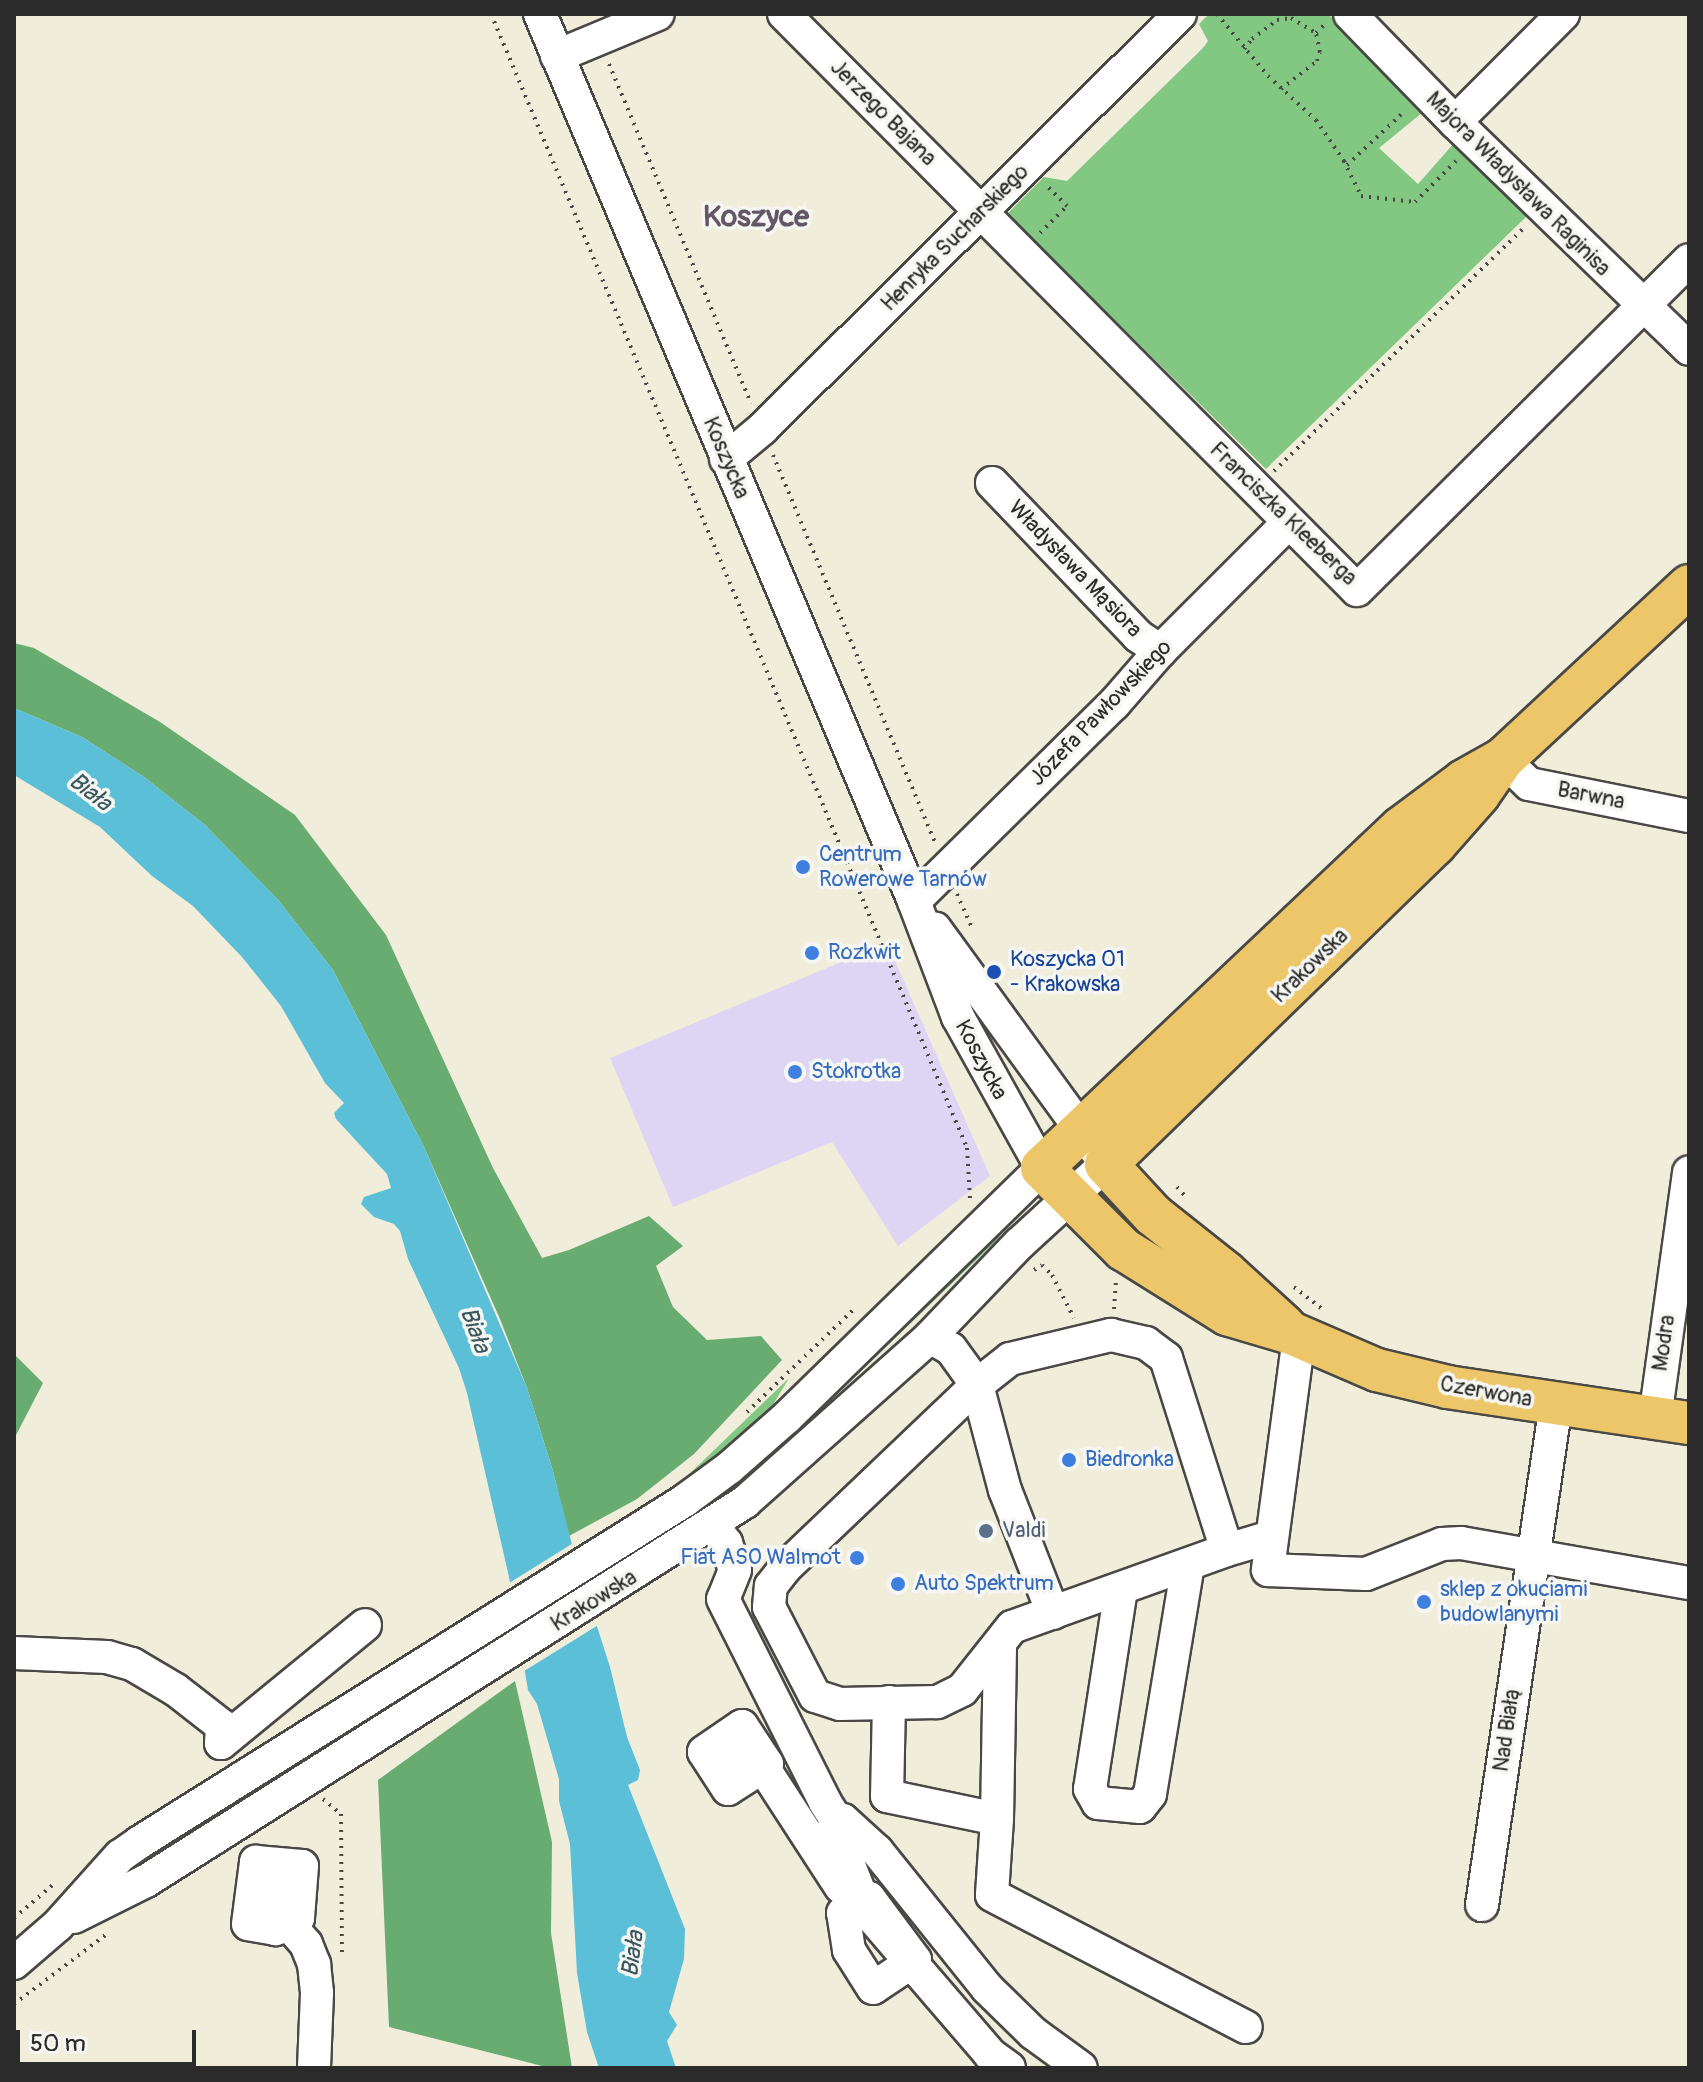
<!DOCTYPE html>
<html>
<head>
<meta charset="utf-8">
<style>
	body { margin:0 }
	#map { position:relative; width:1703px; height:2082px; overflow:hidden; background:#f0eddb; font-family:Pangolin,sans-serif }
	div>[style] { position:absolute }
	.built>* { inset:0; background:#ded5f5 }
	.green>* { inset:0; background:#82c883 }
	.forest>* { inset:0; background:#69ac71 }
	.water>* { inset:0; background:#5abfd7 }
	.pier>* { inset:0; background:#f0eddb }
	.path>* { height:4px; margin-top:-2px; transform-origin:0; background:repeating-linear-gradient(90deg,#494845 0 2px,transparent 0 8px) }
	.roads { filter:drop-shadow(2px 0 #494845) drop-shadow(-2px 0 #494845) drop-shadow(0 2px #494845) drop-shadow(0 -2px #494845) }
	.minor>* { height:32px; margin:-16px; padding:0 16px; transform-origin:16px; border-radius:16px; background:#fff }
	.major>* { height:42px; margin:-21px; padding:0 21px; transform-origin:21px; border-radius:21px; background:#ecc669 }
	.dots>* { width:22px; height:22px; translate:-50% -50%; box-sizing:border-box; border:4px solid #f6f6f2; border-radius:50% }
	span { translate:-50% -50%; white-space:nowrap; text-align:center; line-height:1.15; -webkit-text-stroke:7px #f6f6f2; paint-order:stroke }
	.street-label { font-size:22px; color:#2b2b2b }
	.shop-label { font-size:22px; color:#366cbe }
	.left { translate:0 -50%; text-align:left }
	.right { translate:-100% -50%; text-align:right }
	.transit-label { font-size:22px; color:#164399 }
	.service-label { font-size:22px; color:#4e5e75 }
	.water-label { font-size:24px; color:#39575f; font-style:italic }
	.district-label { font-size:30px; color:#635765; font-weight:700 }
	.frame { position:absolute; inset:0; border:16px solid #2b2b2b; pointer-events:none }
	.scale { position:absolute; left:16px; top:2030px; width:180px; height:36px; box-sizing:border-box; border:4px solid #2b2b2b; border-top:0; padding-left:10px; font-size:24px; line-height:28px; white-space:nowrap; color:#2b2b2b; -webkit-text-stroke:6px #f6f6f2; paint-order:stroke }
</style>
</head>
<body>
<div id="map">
	<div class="built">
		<i style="clip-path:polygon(887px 943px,990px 1176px,898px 1246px,832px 1142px,673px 1207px,610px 1058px)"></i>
	</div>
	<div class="green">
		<i style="clip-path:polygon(1209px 14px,1328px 14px,1423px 112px,1379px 148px,1418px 184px,1455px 142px,1528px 215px,1266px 469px,1007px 214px,1044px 177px,1067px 181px,1203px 48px,1208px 41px,1199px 24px)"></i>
		<i style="clip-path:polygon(994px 1231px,1000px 1237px,742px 1486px,655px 1547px,649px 1539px)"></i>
		<i style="clip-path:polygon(789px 1378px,768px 1413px,719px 1458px,682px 1485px,680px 1483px)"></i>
		<i style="clip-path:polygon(407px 1692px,411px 1699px,175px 1844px,173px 1841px)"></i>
	</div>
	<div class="forest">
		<i style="clip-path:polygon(14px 643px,34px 648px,160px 722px,295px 815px,386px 935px,493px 1168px,542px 1258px,569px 1250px,649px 1216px,683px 1246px,656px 1266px,673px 1307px,707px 1340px,761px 1336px,782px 1360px,694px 1454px,637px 1499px,569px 1536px,553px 1471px,527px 1388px,500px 1319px,424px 1147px,333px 970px,279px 901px,205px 825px,144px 777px,82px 737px,14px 708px)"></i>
		<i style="clip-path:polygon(14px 1354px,43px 1383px,14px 1439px)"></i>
		<i style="clip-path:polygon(515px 1681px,552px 1842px,551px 1933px,572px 2068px,550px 2068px,389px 2027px,378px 1780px)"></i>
	</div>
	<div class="water">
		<i style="clip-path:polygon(14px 708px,82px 737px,144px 777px,205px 825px,279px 901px,333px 970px,424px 1147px,527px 1388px,553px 1471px,577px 1564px,610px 1667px,627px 1737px,640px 1770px,638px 1780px,628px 1785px,685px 1929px,684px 1959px,669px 2012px,677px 2025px,667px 2041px,676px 2068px,599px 2068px,587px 2032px,577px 1973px,570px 1844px,559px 1801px,559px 1779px,537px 1704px,528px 1690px,509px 1577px,467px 1393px,459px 1368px,408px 1259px,400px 1231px,394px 1224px,374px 1217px,361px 1204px,364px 1197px,391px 1188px,387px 1174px,336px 1119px,334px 1113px,344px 1103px,325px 1083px,281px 1006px,242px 957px,193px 906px,152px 876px,100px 827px,14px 775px)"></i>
	</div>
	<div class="pier">
		<i style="clip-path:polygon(575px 1542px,600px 1624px,521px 1673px,506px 1585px)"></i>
	</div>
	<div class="path">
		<i style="left:491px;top:14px;width:1230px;rotate:67.23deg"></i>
		<i style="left:967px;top:1148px;width:51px;rotate:86.6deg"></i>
		<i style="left:1217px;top:14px;width:80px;rotate:50.6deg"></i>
		<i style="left:1268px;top:76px;width:65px;rotate:42.5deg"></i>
		<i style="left:1316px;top:120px;width:50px;rotate:55.7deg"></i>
		<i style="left:1344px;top:161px;width:39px;rotate:64deg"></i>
		<i style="left:1361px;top:196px;width:54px;rotate:6.3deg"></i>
		<i style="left:1415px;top:202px;width:58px;rotate:-45deg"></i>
		<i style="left:1244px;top:49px;width:13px;rotate:-51deg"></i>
		<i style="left:1252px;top:39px;width:31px;rotate:-37deg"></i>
		<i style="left:1277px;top:20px;width:14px;rotate:-8deg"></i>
		<i style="left:1291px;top:18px;width:29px;rotate:31deg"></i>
		<i style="left:609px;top:64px;width:368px;rotate:67.3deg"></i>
		<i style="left:1281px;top:89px;width:46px;rotate:-37.9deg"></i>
		<i style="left:1317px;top:61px;width:9px;rotate:-72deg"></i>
		<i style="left:1320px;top:52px;width:19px;rotate:-102deg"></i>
		<i style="left:1316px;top:33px;width:14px;rotate:-45deg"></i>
		<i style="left:1347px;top:165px;width:79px;rotate:-43deg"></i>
		<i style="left:1040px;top:233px;width:38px;rotate:-45deg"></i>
		<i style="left:1067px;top:206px;width:30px;rotate:-135deg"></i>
		<i style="left:773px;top:455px;width:420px;rotate:67.3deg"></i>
		<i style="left:1274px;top:471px;width:351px;rotate:-44.2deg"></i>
		<i style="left:957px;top:894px;width:39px;rotate:66deg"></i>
		<i style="left:1177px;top:1187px;width:13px;rotate:48deg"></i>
		<i style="left:1034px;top:1270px;width:9px;rotate:-32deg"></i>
		<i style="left:1042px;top:1265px;width:14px;rotate:45deg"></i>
		<i style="left:1052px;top:1275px;width:48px;rotate:62.9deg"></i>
		<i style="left:1294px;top:1287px;width:36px;rotate:38deg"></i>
		<i style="left:1114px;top:1309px;width:27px;rotate:-86deg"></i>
		<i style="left:747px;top:1412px;width:147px;rotate:-43.9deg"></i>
		<i style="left:323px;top:1799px;width:23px;rotate:40deg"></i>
		<i style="left:341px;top:1814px;width:144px;rotate:89.6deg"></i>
		<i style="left:14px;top:1918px;width:52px;rotate:-40.4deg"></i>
		<i style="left:14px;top:2004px;width:116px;rotate:-37deg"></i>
	</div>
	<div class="roads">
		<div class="minor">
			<i style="left:784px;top:14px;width:812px;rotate:45.15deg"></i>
			<i style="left:1357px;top:590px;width:468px;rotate:-44.8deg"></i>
			<i style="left:1350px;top:14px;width:151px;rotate:45.8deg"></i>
			<i style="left:1455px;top:122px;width:326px;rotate:44.1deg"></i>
			<i style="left:557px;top:56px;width:109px;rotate:-22.6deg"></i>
			<i style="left:1455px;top:122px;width:153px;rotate:-45deg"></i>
			<i style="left:726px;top:459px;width:47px;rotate:-39.8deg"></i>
			<i style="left:762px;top:429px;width:589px;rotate:-44.79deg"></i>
			<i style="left:992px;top:483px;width:211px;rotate:46.3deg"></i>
			<i style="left:1138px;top:636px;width:27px;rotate:34deg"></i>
			<i style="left:1503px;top:759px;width:36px;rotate:44deg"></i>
			<i style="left:1529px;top:784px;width:163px;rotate:11.3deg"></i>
			<i style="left:914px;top:901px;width:281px;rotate:-44.6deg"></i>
			<i style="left:1114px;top:704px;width:70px;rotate:-49deg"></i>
			<i style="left:1160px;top:651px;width:181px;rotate:-45deg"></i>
			<i style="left:930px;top:1337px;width:24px;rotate:30deg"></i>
			<i style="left:951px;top:1349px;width:44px;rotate:54.2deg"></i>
			<i style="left:977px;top:1385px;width:109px;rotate:75.1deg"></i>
			<i style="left:1005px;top:1490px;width:132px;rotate:68.7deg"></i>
			<i style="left:1299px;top:1337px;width:235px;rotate:97.6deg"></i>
			<i style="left:1268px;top:1570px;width:98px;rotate:2.3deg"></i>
			<i style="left:1366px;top:1574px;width:82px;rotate:-21.5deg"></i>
			<i style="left:1442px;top:1544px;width:19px;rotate:-3deg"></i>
			<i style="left:1461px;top:1543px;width:231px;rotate:10deg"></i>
			<i style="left:1655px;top:1418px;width:248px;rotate:-82.1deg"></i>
			<i style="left:712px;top:1525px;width:23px;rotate:52deg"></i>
			<i style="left:726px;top:1543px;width:28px;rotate:72deg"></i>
			<i style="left:735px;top:1570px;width:31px;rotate:112deg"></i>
			<i style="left:723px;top:1599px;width:227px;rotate:63.3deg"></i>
			<i style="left:825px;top:1802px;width:47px;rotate:58deg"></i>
			<i style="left:1227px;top:1550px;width:228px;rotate:160.3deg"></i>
			<i style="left:1012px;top:1627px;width:80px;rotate:128.4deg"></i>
			<i style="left:962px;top:1690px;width:28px;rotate:154deg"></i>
			<i style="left:937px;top:1702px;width:97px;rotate:178.8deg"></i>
			<i style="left:840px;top:1704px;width:26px;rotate:-162deg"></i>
			<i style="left:815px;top:1696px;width:100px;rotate:-117.3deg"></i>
			<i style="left:769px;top:1607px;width:21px;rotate:-85deg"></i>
			<i style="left:771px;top:1586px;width:24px;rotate:-52deg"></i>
			<i style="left:786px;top:1567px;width:264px;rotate:-43.6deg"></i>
			<i style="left:977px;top:1385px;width:42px;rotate:-38.2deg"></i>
			<i style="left:1010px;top:1359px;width:104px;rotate:-13.4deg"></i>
			<i style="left:1111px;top:1335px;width:36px;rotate:13deg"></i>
			<i style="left:1146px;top:1343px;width:25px;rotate:37deg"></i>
			<i style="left:1166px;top:1358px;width:201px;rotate:72.4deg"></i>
			<i style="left:1227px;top:1550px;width:46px;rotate:-16.5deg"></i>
			<i style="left:1121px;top:1589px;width:202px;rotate:98.8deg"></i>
			<i style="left:1090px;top:1789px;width:16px;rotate:60deg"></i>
			<i style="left:1098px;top:1803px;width:42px;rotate:5.4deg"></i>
			<i style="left:1140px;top:1807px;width:16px;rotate:-52deg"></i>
			<i style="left:1150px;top:1794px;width:232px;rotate:-80.6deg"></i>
			<i style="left:14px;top:1653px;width:93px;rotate:2.5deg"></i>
			<i style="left:107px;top:1657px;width:26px;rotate:16deg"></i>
			<i style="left:132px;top:1664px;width:51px;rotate:30.6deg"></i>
			<i style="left:176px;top:1690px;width:58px;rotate:38deg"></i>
			<i style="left:222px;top:1726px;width:17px;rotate:93deg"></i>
			<i style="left:889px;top:1702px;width:94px;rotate:91.2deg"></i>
			<i style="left:887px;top:1796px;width:112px;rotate:11.8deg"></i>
			<i style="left:997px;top:1819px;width:175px;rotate:-89deg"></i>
			<i style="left:742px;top:1726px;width:45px;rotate:56.7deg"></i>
			<i style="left:767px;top:1764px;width:46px;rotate:147.3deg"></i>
			<i style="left:728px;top:1789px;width:44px;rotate:-123deg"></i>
			<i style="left:704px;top:1752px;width:46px;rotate:-34.4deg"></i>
			<i style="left:221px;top:1743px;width:186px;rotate:-39.3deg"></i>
			<i style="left:736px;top:1756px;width:29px;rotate:22deg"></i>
			<i style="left:763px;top:1767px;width:143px;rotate:57deg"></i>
			<i style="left:997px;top:1819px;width:76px;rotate:93.8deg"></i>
			<i style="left:992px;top:1895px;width:286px;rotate:27.5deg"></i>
			<i style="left:256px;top:1862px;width:46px;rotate:5deg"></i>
			<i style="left:302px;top:1866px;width:52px;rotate:94.4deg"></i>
			<i style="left:298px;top:1918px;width:25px;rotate:153deg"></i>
			<i style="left:276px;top:1929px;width:28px;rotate:-170deg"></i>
			<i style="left:248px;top:1924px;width:63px;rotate:-82.6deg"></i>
			<i style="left:279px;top:1866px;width:45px;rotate:92.5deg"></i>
			<i style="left:277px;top:1911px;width:44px;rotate:48.7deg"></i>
			<i style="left:306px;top:1944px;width:22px;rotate:68deg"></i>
			<i style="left:314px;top:1964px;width:29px;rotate:84deg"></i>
			<i style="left:317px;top:1993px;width:75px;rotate:92.3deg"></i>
			<i style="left:869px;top:1898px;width:77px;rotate:53.4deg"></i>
			<i style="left:915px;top:1960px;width:50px;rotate:146.3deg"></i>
			<i style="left:873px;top:1988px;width:45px;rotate:-122.3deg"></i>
			<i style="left:849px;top:1950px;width:37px;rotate:-99deg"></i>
			<i style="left:843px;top:1913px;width:30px;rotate:-30deg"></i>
			<i style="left:1482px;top:1905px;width:506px;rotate:-81.6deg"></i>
			<i style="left:74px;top:1917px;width:80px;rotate:-26.6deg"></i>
			<i style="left:146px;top:1881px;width:709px;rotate:-32.32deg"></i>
			<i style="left:745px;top:1502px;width:248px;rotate:-41.7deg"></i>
			<i style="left:930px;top:1337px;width:129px;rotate:-46.3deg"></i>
			<i style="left:1019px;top:1244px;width:118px;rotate:-42.6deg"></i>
			<i style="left:1106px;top:1164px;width:291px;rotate:-126deg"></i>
			<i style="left:14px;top:1963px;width:58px;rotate:-40.8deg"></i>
			<i style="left:58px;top:1925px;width:93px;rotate:-48.1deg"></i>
			<i style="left:120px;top:1856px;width:24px;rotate:-35deg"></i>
			<i style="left:140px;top:1842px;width:642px;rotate:-32.08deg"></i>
			<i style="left:684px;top:1501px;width:56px;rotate:-36.3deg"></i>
			<i style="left:729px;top:1468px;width:77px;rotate:-41.3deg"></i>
			<i style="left:787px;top:1417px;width:356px;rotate:-44.3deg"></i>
			<i style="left:1042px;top:1168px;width:173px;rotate:-119.1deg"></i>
			<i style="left:958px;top:1017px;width:124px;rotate:-110.8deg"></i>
			<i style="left:914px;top:901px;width:963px;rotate:-112.86deg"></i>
			<i style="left:1009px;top:2068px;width:24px;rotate:-144deg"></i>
			<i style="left:990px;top:2054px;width:189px;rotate:-130.7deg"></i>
			<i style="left:867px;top:1911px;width:90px;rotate:-111.4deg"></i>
			<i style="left:834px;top:1827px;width:11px;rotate:-38deg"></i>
			<i style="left:843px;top:1820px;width:46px;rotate:42.4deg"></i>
			<i style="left:877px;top:1851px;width:176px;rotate:51.2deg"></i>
			<i style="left:987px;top:1988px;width:64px;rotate:44.4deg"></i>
			<i style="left:1033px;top:2033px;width:59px;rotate:36.1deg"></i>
		</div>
		<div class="major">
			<i style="left:1503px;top:759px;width:45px;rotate:150.6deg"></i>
			<i style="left:1464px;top:781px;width:79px;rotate:143.3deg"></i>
			<i style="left:1401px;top:828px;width:494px;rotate:136.6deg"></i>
			<i style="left:1042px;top:1168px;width:115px;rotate:45deg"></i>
			<i style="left:1123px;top:1249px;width:123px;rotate:32deg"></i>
			<i style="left:1227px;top:1314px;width:67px;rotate:16.5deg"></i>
			<i style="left:1291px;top:1333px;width:94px;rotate:23.3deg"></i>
			<i style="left:1377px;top:1370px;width:73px;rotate:13.5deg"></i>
			<i style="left:1448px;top:1387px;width:244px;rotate:8.5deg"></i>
			<i style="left:1284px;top:1326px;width:79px;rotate:-137.6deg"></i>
			<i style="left:1226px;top:1273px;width:93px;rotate:-141.5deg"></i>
			<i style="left:1153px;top:1215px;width:69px;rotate:-132.7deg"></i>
			<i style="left:1106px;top:1164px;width:458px;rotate:-44.2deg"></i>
			<i style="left:1434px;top:845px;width:68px;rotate:-48.6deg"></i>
			<i style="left:1479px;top:794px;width:42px;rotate:-55.6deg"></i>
			<i style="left:1503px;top:759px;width:254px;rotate:-42.9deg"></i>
		</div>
	</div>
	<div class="dots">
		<i style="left:803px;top:867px;background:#3f7fe0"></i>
		<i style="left:812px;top:953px;background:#3f7fe0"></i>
		<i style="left:994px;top:972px;background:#1a4fb4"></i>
		<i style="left:795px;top:1072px;background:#3f7fe0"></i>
		<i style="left:1069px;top:1460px;background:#3f7fe0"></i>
		<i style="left:986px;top:1531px;background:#5c6f8a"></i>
		<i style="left:857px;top:1558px;background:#3f7fe0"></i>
		<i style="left:898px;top:1584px;background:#3f7fe0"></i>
		<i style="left:1424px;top:1602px;background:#3f7fe0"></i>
	</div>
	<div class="street-label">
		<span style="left:883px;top:113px;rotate:45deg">Jerzego Bajana</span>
		<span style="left:1518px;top:184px;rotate:45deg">Majora Władysława Raginisa</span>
		<span style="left:955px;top:238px;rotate:-45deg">Henryka Sucharskiego</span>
		<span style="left:726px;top:458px;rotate:67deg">Koszycka</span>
		<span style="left:1283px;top:514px;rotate:44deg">Franciszka Kleeberga</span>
		<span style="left:1075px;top:569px;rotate:46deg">Władysława Mąsiora</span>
		<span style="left:1101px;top:713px;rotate:-46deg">Józefa Pawłowskiego</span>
		<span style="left:1591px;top:796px;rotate:11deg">Barwna</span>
		<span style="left:1310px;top:966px;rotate:-44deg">Krakowska</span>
		<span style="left:981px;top:1060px;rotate:62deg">Koszycka</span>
		<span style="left:1664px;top:1343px;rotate:-82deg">Modra</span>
		<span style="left:1486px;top:1392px;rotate:10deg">Czerwona</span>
		<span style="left:594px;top:1601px;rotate:-32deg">Krakowska</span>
		<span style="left:1507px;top:1730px;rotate:-82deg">Nad Białą</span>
	</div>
	<div class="shop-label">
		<span class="left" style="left:819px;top:867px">Centrum<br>Rowerowe Tarnów</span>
		<span class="left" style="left:828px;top:953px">Rozkwit</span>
		<span class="left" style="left:811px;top:1072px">Stokrotka</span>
		<span class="left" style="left:1085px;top:1460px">Biedronka</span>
		<span class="right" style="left:841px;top:1558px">Fiat ASO Walmot</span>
		<span class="left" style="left:914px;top:1584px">Auto Spektrum</span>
		<span class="left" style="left:1440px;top:1602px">sklep z okuciami<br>budowlanymi</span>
	</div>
	<div class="transit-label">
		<span class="left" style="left:1010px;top:972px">Koszycka 01<br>- Krakowska</span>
	</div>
	<div class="service-label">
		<span class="left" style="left:1002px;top:1531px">Valdi</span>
	</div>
	<div class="water-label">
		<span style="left:90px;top:792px;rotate:38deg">Biała</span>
		<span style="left:475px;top:1330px;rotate:70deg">Biała</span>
		<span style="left:633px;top:1954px;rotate:-82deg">Biała</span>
	</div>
	<div class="district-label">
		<span style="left:756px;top:217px">Koszyce</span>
	</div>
	<div class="frame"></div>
	<div class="scale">50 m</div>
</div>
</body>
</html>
